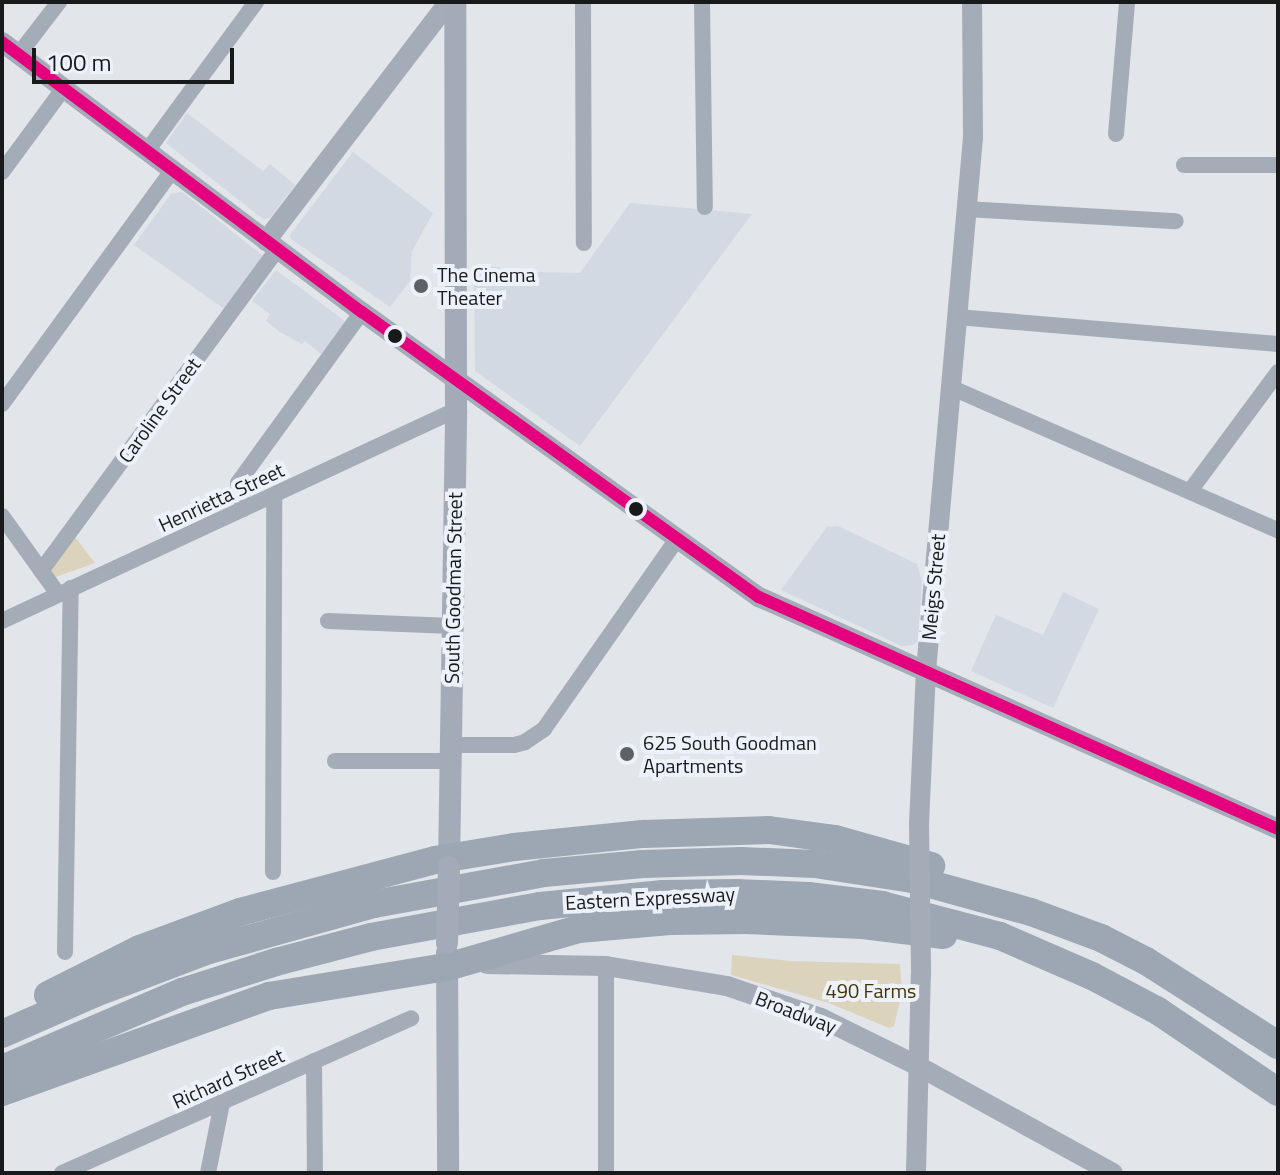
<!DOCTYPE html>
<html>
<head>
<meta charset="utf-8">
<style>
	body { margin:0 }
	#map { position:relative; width:1280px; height:1175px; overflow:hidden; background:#e2e5e9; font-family:"Titillium Web",sans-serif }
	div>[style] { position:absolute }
	.built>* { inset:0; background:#d2d9e2 }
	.green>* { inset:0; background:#dcd3bd }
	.minor>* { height:16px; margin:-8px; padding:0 8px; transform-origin:8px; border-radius:8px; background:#a4acb8 }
	.tertiary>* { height:20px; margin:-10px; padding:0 10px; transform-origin:10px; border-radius:10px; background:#a4acb8 }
	.secondary>* { height:22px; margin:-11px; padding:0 11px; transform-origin:11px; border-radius:11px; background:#a2abb7 }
	.motorway>* { height:28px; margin:-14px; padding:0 14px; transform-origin:14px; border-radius:14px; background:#9ca7b3 }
	.tertiary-bridge>* { height:20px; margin:-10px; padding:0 10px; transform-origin:10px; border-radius:10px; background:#a4acb8 }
	.secondary-bridge>* { height:22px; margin:-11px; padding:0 11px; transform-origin:11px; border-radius:11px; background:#a2abb7 }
	.bus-1>* { height:12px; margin:-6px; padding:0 6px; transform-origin:6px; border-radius:6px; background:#e5007d }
	.dots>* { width:22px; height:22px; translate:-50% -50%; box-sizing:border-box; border:4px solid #edf2fa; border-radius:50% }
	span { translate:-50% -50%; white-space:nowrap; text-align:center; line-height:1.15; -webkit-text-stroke:8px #edf2fa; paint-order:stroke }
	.poi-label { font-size:20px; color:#17191b }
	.left { translate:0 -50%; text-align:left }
	.street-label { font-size:20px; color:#17191b }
	.park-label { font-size:20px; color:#433303 }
	.frame { position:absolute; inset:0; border:4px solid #17191b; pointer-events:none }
	.scale { position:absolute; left:32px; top:48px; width:202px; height:36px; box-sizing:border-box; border:4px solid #17191b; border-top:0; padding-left:10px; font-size:24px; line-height:28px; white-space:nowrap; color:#17191b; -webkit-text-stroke:6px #edf2fa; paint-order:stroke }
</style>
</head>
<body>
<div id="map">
	<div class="built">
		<i style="clip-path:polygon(187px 113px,263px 171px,270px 164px,295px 185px,270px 218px,263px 219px,166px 143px)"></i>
		<i style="clip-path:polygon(353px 152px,433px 213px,412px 251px,410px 281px,390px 307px,291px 239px,290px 235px)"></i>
		<i style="clip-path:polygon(182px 192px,267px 259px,230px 313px,134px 245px,171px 194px)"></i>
		<i style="clip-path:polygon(630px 203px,752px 214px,580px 446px,475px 371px,474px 264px,533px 272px,580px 273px)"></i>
		<i style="clip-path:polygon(276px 270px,349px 324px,325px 357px,305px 341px,302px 344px,280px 332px,266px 321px,270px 314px,252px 301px)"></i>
		<i style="clip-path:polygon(838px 526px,917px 564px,922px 582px,918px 641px,913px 645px,902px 646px,781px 590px,827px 527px)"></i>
		<i style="clip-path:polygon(1063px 592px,1099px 609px,1053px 708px,971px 671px,996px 615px,1043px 635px)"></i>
	</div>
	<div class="green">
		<i style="clip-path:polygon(75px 537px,95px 563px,53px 578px,48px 570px)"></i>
		<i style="clip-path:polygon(732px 955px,790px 961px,900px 964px,902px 992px,894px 1026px,889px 1028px,829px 1003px,731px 975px)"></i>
	</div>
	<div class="minor">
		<i style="left:583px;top:2px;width:241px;rotate:89.8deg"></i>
		<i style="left:702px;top:2px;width:205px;rotate:89.2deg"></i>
		<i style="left:19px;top:54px;width:66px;rotate:-52.4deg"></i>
		<i style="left:1116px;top:134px;width:132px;rotate:-85.2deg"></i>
		<i style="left:147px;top:151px;width:185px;rotate:-53.8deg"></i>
		<i style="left:1184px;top:165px;width:94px"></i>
		<i style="left:2px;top:172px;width:104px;rotate:-53.6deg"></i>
		<i style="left:965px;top:209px;width:211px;rotate:3.3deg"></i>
		<i style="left:957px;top:317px;width:322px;rotate:4.8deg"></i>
		<i style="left:950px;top:387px;width:358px;rotate:23.6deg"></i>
		<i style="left:2px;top:404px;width:288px;rotate:-53.9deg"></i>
		<i style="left:1190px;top:491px;width:148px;rotate:-53.5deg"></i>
		<i style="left:243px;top:509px;width:26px;rotate:-101deg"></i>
		<i style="left:238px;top:483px;width:211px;rotate:-54.1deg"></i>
		<i style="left:2px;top:516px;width:96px;rotate:54.3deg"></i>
		<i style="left:41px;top:571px;width:398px;rotate:-53.7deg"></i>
		<i style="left:2px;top:621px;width:501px;rotate:-24.93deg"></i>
		<i style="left:328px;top:621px;width:124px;rotate:2.3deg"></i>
		<i style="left:451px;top:745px;width:63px"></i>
		<i style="left:514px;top:745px;width:11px;rotate:-15deg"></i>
		<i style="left:525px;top:742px;width:23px;rotate:-34deg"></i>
		<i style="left:544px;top:729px;width:232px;rotate:-55deg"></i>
		<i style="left:335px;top:761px;width:115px"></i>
		<i style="left:273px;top:872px;width:377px;rotate:-89.8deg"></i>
		<i style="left:65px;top:952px;width:364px;rotate:-89.1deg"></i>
		<i style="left:314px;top:1061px;width:112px;rotate:89.5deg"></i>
		<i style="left:62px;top:1173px;width:382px;rotate:-23.9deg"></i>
		<i style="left:208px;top:1173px;width:71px;rotate:-78.7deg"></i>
		<i style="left:606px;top:1173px;width:207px;rotate:-90deg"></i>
	</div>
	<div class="tertiary">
		<i style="left:2px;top:42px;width:450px;rotate:36.9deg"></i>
		<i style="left:362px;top:312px;width:489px;rotate:35.7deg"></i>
		<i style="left:759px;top:597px;width:568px;rotate:24.09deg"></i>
		<i style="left:266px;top:241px;width:301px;rotate:-52.6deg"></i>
		<i style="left:919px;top:824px;width:153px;rotate:-87.4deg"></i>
		<i style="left:926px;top:671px;width:536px;rotate:-84.97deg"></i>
		<i style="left:973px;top:137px;width:135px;rotate:-90.4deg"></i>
		<i style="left:487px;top:964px;width:119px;rotate:1deg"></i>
		<i style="left:606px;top:966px;width:123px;rotate:9.4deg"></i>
		<i style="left:727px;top:986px;width:99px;rotate:18.8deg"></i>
		<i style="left:821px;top:1018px;width:110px;rotate:26.3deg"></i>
		<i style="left:920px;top:1067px;width:220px;rotate:28.8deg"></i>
		<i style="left:916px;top:1173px;width:198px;rotate:-88.6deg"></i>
	</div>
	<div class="secondary">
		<i style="left:449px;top:867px;width:457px;rotate:-89.1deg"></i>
		<i style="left:456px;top:410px;width:408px;rotate:-90.1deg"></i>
		<i style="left:447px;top:953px;width:220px;rotate:89.7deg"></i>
	</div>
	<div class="motorway">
		<i style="left:48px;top:995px;width:103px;rotate:-26.6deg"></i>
		<i style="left:140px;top:949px;width:107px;rotate:-20.3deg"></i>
		<i style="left:240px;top:912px;width:202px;rotate:-14.9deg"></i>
		<i style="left:435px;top:860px;width:80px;rotate:-9.3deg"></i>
		<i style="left:514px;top:847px;width:130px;rotate:-5.8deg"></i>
		<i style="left:643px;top:834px;width:126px;rotate:-1.8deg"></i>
		<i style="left:769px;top:830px;width:67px;rotate:7.8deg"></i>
		<i style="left:835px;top:839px;width:100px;rotate:15.7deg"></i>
		<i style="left:2px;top:1034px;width:99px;rotate:-23.7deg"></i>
		<i style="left:93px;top:994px;width:124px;rotate:-20.8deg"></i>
		<i style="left:209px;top:950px;width:171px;rotate:-15.6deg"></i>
		<i style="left:374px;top:904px;width:173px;rotate:-10.3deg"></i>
		<i style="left:544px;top:873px;width:99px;rotate:-5.2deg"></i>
		<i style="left:643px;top:864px;width:98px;rotate:-1.8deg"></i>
		<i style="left:741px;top:861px;width:74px;rotate:2.3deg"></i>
		<i style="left:815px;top:864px;width:98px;rotate:8.8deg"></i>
		<i style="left:912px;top:879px;width:123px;rotate:15.5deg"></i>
		<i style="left:1031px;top:912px;width:75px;rotate:20.4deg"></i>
		<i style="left:1101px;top:938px;width:51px;rotate:27.1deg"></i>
		<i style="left:1146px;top:961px;width:156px;rotate:32.5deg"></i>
		<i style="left:2px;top:1069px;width:196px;rotate:-23.2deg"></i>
		<i style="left:182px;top:992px;width:99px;rotate:-17.7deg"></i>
		<i style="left:276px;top:962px;width:98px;rotate:-14.7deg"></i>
		<i style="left:371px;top:937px;width:172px;rotate:-10.4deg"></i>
		<i style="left:540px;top:906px;width:124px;rotate:-5.6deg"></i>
		<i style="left:663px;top:894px;width:73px;rotate:-0.8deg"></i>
		<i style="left:736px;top:893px;width:72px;rotate:2.4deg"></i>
		<i style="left:808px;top:896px;width:75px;rotate:6.9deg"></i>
		<i style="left:882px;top:905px;width:122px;rotate:14.7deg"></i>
		<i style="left:1000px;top:936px;width:100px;rotate:23.5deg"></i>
		<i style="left:1092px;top:976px;width:75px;rotate:27.9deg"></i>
		<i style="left:1158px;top:1011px;width:145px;rotate:34deg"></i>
		<i style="left:2px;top:1092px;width:284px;rotate:-19.8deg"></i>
		<i style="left:269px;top:996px;width:180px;rotate:-9.3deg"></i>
		<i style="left:447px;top:967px;width:137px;rotate:-16.1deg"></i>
		<i style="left:579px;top:929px;width:91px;rotate:-5deg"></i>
		<i style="left:670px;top:921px;width:76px;rotate:-0.8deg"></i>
		<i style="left:746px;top:920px;width:117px;rotate:2.4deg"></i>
		<i style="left:863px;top:925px;width:81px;rotate:7.1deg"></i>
	</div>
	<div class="tertiary-bridge">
		<i style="left:919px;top:824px;width:151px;rotate:89.2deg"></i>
	</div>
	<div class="secondary-bridge">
		<i style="left:447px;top:943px;width:76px;rotate:-88.5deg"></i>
	</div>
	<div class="bus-1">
		<i style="left:2px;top:42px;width:450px;rotate:36.9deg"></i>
		<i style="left:362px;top:312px;width:489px;rotate:35.7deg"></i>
		<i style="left:759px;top:597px;width:568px;rotate:24.09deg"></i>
	</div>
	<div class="dots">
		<i style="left:421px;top:286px;background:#5e6063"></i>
		<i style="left:395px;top:336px;background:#17191b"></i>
		<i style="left:636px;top:509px;background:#17191b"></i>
		<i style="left:627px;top:754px;background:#5e6063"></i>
	</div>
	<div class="poi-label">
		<span class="left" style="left:437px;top:286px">The Cinema<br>Theater</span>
		<span class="left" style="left:643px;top:754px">625 South Goodman<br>Apartments</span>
	</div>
	<div class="street-label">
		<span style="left:159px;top:410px;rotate:-54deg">Caroline Street</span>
		<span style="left:221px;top:497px;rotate:-25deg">Henrietta Street</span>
		<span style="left:933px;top:587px;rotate:-85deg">Meigs Street</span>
		<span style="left:453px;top:588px;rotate:-89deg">South Goodman Street</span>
		<span style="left:650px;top:898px;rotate:-3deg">Eastern Expressway</span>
		<span style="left:796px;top:1012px;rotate:21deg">Broadway</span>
		<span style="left:228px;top:1078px;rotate:-24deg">Richard Street</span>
	</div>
	<div class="park-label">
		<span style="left:871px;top:990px">490 Farms</span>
	</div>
	<div class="frame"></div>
	<div class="scale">100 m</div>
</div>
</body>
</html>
